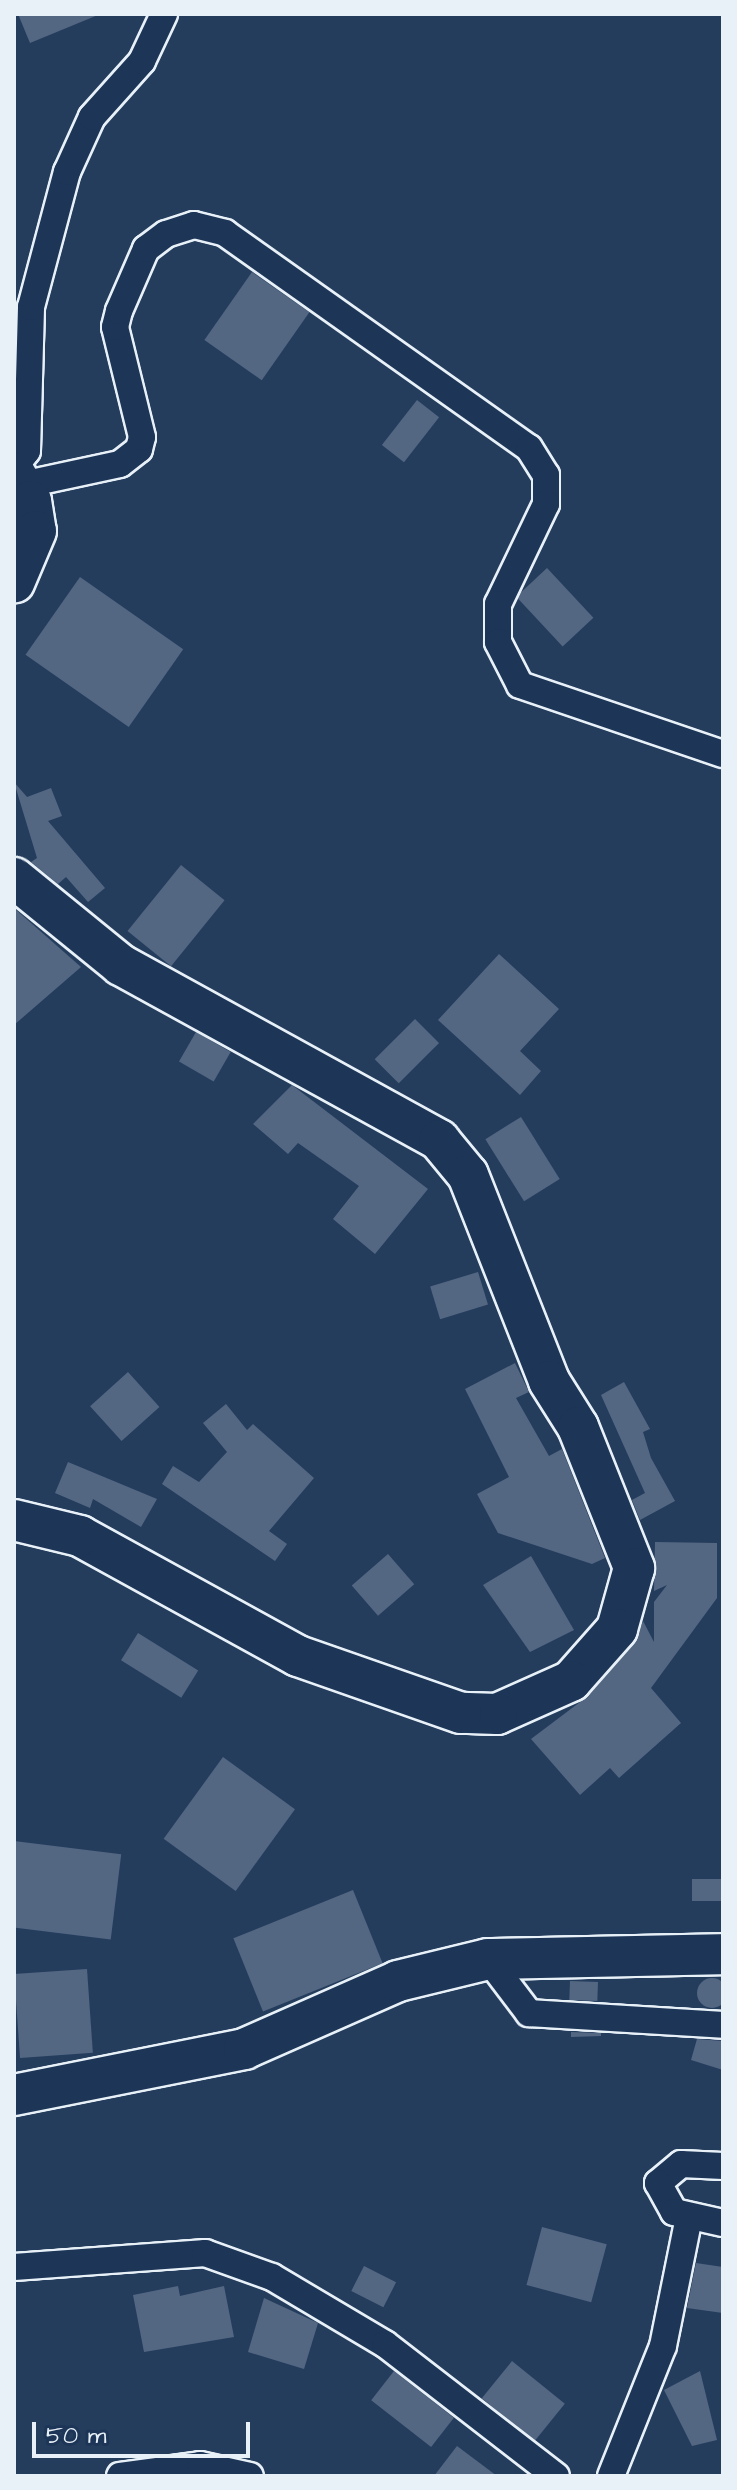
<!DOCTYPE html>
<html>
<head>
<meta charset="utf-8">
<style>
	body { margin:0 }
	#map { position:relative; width:737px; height:2490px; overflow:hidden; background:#253d5d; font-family:"Architects Daughter",sans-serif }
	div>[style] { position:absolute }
	.building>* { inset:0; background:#536782; transform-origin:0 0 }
	.round { border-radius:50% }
	.roads { filter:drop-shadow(2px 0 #e8f1f8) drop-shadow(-2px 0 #e8f1f8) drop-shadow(0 2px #e8f1f8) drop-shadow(0 -2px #e8f1f8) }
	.street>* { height:26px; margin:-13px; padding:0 13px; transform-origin:13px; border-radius:13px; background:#1d3557 }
	.primary>* { height:40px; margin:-20px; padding:0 20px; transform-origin:20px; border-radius:20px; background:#1d3557 }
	span { translate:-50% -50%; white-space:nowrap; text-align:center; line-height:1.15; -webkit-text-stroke:6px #1d3557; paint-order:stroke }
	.frame { position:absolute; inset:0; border:16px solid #e8f1f8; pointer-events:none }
	.scale { position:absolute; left:32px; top:2422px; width:218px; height:36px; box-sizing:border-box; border:4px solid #e8f1f8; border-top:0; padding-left:10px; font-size:24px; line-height:28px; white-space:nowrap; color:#e8f1f8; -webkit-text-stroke:6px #1d3557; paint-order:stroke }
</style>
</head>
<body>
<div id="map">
	<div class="building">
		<i style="clip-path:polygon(18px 14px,98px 14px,98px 15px,30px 43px)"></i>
		<i style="left:252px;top:272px;width:70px;height:83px;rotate:35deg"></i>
		<i style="left:417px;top:400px;width:28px;height:57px;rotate:38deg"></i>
		<i style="left:547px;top:568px;width:68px;height:42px;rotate:47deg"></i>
		<i style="left:80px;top:577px;width:126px;height:95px;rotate:35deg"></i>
		<i style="clip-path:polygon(14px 782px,27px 797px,51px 788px,62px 816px,48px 821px,105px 888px,88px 902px,66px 877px,58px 884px,31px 862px,37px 858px)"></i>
		<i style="left:181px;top:865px;width:56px;height:85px;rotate:39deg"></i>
		<i style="clip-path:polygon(14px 908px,81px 967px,14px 1025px)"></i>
		<i style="clip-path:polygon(499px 954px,559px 1009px,520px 1051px,541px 1071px,520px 1095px,438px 1020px)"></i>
		<i style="left:415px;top:1019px;width:34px;height:57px;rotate:45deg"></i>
		<i style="left:196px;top:1032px;width:40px;height:34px;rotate:30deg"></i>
		<i style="clip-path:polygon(292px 1085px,428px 1189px,375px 1254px,333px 1219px,359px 1186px,298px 1143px,288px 1154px,253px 1124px)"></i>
		<i style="left:521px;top:1117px;width:73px;height:42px;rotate:58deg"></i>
		<i style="left:478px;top:1272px;width:34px;height:50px;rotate:73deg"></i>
		<i style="clip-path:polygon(515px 1363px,529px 1392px,516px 1398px,549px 1456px,562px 1449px,605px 1558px,592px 1564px,498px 1533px,477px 1494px,509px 1477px,465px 1389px)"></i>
		<i style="left:128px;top:1372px;width:47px;height:51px;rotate:48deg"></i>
		<i style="clip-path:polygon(624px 1382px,650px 1429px,643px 1432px,651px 1458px,675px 1501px,640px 1520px,632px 1500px,645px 1493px,601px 1395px)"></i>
		<i style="clip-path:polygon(226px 1404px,247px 1430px,253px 1424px,314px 1478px,269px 1531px,287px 1544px,275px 1561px,162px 1484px,173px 1466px,199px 1482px,227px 1452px,203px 1423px)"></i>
		<i style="clip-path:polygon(68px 1462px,157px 1499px,141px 1527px,93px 1499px,90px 1508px,55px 1493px)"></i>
		<i style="clip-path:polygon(655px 1542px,717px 1543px,717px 1598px,651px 1688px,681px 1723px,619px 1778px,610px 1768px,580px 1795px,531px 1739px,588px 1696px,634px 1644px,643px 1621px,654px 1642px,654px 1602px,667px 1585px,654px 1591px)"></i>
		<i style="left:388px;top:1554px;width:40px;height:48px;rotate:49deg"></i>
		<i style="clip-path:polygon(531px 1556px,574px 1630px,530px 1652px,483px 1585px)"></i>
		<i style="left:138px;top:1633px;width:71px;height:32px;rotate:32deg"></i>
		<i style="left:223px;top:1757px;width:89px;height:101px;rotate:36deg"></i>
		<i style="left:14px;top:1841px;width:108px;height:86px;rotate:7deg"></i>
		<i style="left:723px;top:1879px;width:22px;height:31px;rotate:90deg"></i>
		<i style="left:353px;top:1890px;width:79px;height:129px;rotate:68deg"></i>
		<i style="left:87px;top:1969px;width:84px;height:73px;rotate:86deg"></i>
		<i class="round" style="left:697px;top:1978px;width:30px;height:30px"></i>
		<i style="left:570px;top:1981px;width:28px;height:19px;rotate:2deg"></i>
		<i style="clip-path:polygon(571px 2032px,601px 2033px,601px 2036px,571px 2037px)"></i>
		<i style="clip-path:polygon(697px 2039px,723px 2041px,723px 2070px,691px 2060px)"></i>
		<i style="left:542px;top:2227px;width:67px;height:60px;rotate:15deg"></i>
		<i style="clip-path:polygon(696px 2263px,723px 2267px,723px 2313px,687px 2308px)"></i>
		<i style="left:364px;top:2266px;width:36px;height:28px;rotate:27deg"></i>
		<i style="clip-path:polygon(178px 2286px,180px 2296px,224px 2286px,234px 2337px,144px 2352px,133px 2295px)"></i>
		<i style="clip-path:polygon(264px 2298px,318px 2323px,304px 2369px,248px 2352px)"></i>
		<i style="left:512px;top:2361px;width:68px;height:48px;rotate:39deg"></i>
		<i style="left:394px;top:2371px;width:76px;height:37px;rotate:38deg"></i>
		<i style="clip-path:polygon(700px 2371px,717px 2440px,692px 2446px,664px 2390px)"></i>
		<i style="clip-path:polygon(457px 2446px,497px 2476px,434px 2476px)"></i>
	</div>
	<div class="roads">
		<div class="street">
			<i style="left:14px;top:468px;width:21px;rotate:-53deg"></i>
			<i style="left:27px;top:451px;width:144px;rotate:-88.4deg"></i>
			<i style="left:31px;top:307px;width:140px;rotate:-75.1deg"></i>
			<i style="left:67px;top:172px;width:60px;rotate:-65.6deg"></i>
			<i style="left:92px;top:117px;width:75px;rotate:-48.2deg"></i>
			<i style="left:142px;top:61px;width:52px;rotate:-64.9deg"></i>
			<i style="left:22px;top:485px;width:100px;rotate:-12.1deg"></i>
			<i style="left:120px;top:464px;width:24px;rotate:-38deg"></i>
			<i style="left:139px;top:449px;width:12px;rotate:-76deg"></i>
			<i style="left:142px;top:437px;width:113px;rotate:-103.8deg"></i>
			<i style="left:115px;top:327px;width:16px;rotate:-76deg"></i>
			<i style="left:119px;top:311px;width:68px;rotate:-66.5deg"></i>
			<i style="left:146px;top:249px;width:25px;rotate:-37deg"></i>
			<i style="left:166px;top:234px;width:29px;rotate:-18deg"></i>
			<i style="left:194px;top:225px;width:32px;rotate:14deg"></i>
			<i style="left:225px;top:233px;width:372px;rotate:35.3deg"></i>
			<i style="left:529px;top:448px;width:32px;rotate:58deg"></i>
			<i style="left:546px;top:475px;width:29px;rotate:90deg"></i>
			<i style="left:546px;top:504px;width:111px;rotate:115.6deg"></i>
			<i style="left:498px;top:604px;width:38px;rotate:90deg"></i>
			<i style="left:498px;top:642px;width:48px;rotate:62.9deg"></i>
			<i style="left:520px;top:685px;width:214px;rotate:18.8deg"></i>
			<i style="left:488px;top:1959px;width:68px;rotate:52.8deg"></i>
			<i style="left:529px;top:2013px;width:194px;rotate:3.5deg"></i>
			<i style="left:723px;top:2166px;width:42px;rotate:-177.3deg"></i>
			<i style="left:681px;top:2164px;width:30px;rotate:140deg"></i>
			<i style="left:658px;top:2183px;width:33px;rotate:61deg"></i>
			<i style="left:674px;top:2212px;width:50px;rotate:12.7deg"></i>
			<i style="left:14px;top:2267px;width:192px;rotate:-4.2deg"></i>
			<i style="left:205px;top:2253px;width:71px;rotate:19.7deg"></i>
			<i style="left:272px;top:2277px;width:131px;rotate:30.7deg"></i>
			<i style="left:385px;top:2344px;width:216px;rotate:37.7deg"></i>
			<i style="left:120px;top:2476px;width:81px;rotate:-7.8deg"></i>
			<i style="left:200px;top:2465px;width:51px;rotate:12.4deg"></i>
			<i style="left:611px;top:2476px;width:140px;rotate:-68.2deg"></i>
			<i style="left:663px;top:2346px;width:132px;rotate:-78.6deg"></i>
		</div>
		<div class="primary">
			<i style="left:14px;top:472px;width:34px;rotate:60deg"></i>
			<i style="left:31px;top:501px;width:30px;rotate:81deg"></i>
			<i style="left:36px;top:531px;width:56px;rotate:112.9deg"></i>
			<i style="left:14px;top:878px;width:138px;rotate:39.1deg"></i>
			<i style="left:121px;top:965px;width:363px;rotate:28.8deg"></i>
			<i style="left:439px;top:1140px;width:45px;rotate:50.4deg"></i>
			<i style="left:468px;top:1175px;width:221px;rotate:68.5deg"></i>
			<i style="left:549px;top:1381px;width:54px;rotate:57.8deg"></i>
			<i style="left:578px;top:1427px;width:152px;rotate:68.3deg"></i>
			<i style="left:634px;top:1568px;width:63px;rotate:105.6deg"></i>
			<i style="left:617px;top:1629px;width:69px;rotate:131.5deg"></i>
			<i style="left:571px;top:1681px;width:81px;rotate:156deg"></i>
			<i style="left:497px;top:1714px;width:36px;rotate:-178deg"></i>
			<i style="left:461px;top:1713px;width:173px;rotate:-160.7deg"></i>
			<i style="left:298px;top:1656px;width:249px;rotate:-151.2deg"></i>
			<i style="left:80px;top:1536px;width:68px;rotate:-166.4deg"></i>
			<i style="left:14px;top:2095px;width:235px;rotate:-11.3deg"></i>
			<i style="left:244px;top:2049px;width:168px;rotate:-23.8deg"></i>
			<i style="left:398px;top:1981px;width:93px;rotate:-13.7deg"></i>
			<i style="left:488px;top:1959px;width:235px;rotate:-1.2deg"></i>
		</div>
	</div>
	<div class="frame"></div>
	<div class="scale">50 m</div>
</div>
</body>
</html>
